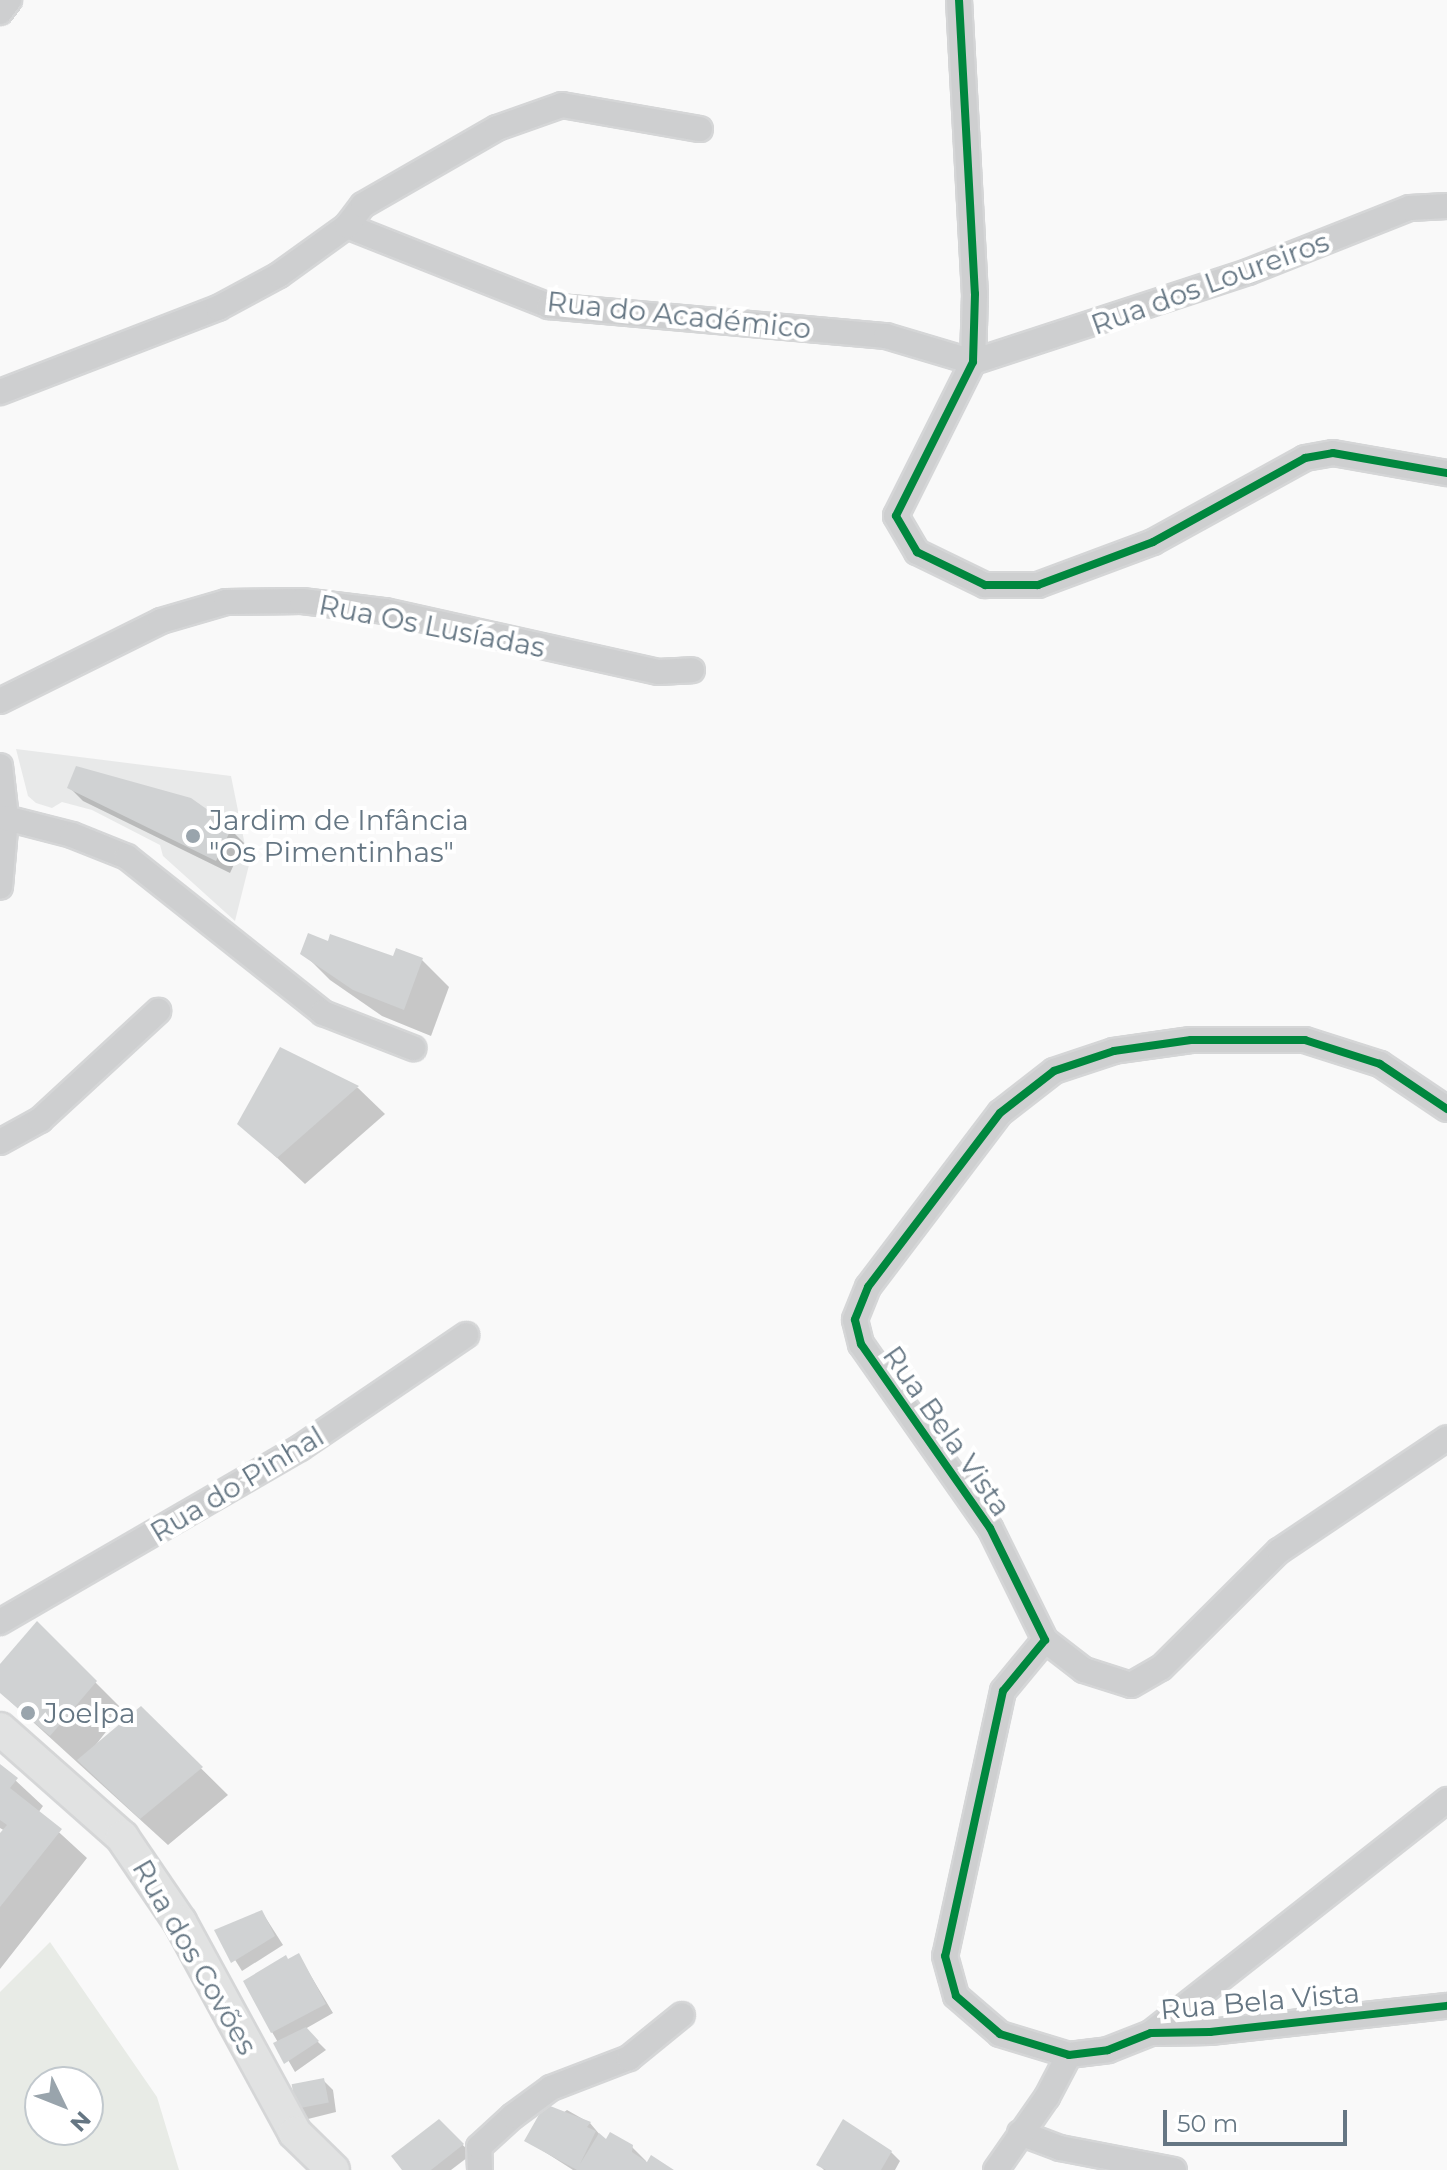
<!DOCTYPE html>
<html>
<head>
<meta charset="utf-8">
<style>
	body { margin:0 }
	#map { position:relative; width:1447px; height:2170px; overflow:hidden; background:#f9f9f9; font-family:Montserrat,sans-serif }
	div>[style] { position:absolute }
	.built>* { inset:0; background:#e8e9e9 }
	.green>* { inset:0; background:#e8ebe6 }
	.shadow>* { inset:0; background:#0003 }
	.building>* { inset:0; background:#d0d2d3; transform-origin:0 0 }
	.roads { filter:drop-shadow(2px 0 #d5d6d7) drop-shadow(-2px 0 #d5d6d7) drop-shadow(0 2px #d5d6d7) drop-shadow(0 -2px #d5d6d7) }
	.street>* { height:24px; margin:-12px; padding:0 12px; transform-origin:12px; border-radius:12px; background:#cecfd0 }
	.secondary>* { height:32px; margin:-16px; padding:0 16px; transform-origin:16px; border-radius:16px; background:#e1e2e2 }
	.cycleway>* { height:8px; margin:-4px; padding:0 4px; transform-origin:4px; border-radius:4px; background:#00873e }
	.dots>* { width:22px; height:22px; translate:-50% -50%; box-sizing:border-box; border:4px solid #fff; border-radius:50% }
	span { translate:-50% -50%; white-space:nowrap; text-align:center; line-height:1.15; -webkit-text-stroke:8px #fff; paint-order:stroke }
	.street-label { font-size:28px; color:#657683 }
	.poi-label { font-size:28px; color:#657683 }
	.left { translate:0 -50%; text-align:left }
	.north { position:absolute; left:24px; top:2066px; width:80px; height:80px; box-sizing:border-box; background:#fff; border:2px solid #c1c8cd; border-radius:50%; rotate:133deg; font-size:22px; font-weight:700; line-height:32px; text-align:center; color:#657683 }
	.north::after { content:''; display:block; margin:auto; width:28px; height:36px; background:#99a4ac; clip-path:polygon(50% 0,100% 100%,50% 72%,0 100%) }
	.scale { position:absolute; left:1163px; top:2110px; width:184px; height:36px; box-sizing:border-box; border:4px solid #657683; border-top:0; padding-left:10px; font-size:24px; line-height:28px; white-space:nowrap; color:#657683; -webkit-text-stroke:6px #fff; paint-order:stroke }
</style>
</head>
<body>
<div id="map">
	<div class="built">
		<i style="clip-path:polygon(16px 749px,231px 776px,249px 865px,235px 921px,163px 856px,160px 845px,92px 810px,62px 802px,52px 808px,36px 803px,28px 796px)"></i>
	</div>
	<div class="green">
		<i style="clip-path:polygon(evenodd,50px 1942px,157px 2097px,179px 2170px,0 2170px,0 1992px,50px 1942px,40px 2082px,88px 2082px,88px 2130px,40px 2130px,40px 2082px)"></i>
	</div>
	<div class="shadow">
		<i style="clip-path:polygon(69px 787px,230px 829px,244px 843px,230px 873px,83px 801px)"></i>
		<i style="clip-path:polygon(303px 953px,422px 960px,449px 987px,431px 1036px,382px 1016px,330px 980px)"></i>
		<i style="clip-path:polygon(281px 1050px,358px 1088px,385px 1114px,305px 1184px,240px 1123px)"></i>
		<i style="clip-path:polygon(37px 1624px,123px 1710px,91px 1751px,141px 1709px,228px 1795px,168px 1845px,0 1692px,0 1667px)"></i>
		<i style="clip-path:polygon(0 1766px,43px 1806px,38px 1813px,87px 1858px,0 1969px,0 1837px,5px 1831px,0 1828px)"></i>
		<i style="clip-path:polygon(262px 1912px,283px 1945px,242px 1971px,217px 1931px)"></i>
		<i style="clip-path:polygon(299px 1956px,333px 2013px,305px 2029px,326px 2050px,295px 2072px,272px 2032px,289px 1961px)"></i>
		<i style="clip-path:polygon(324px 2081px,333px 2090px,336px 2112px,308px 2119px,299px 2110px)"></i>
		<i style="clip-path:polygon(567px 2110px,590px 2123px,606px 2142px,631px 2146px,646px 2161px,645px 2168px,670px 2170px,573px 2170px,526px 2140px)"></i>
		<i style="clip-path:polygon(439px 2122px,472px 2154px,451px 2170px,404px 2170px)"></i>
		<i style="clip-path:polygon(891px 2152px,900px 2161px,895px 2170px,824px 2170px,818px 2164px)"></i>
	</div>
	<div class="building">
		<i style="clip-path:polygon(76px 766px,191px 798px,232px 827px,216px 861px,67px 788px)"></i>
		<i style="clip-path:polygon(308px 933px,328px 941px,330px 934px,393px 956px,396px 948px,423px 958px,404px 1010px,353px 990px,300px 954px)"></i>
		<i style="clip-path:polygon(280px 1047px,359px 1086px,277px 1158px,237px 1124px)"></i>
		<i style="clip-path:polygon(37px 1621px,97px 1681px,50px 1736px,0 1693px,0 1664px)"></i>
		<i style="clip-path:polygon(141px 1706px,203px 1767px,140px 1819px,77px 1760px)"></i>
		<i style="clip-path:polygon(0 1764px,18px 1778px,10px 1788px,62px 1829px,0 1907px,0 1833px,7px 1825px,0 1820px)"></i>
		<i style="clip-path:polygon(262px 1910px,275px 1936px,231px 1963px,214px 1930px)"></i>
		<i style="clip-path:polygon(299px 1953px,326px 2004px,271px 2033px,243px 1981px,286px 1955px,288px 1959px)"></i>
		<i style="clip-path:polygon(306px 2027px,319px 2041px,284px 2064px,273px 2043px)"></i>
		<i style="left:324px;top:2078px;width:25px;height:33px;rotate:79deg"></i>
		<i style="clip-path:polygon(545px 2104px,591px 2122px,587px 2127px,596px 2131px,580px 2164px,599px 2133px,606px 2139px,610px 2132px,633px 2145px,632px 2152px,647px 2162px,651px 2155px,674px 2170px,577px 2170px,524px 2141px)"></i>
		<i style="clip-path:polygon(439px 2119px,464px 2144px,431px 2170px,402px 2170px,391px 2156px)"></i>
		<i style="clip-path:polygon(843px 2119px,892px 2151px,881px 2170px,826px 2170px,816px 2165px)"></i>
	</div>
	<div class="roads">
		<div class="street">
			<i style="left:959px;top:0;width:294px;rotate:86.9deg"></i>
			<i style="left:975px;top:294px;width:68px;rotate:91.7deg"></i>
			<i style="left:973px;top:362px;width:172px;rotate:116.6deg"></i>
			<i style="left:896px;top:516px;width:42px;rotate:59.7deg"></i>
			<i style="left:917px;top:552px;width:76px;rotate:25.9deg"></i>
			<i style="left:985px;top:585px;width:53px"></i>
			<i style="left:1038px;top:585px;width:123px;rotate:-20.5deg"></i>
			<i style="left:1153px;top:542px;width:174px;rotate:-28.9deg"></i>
			<i style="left:1305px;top:458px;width:28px;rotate:-10deg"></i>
			<i style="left:1333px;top:453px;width:116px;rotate:10deg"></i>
			<i style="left:0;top:12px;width:15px;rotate:-53deg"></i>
			<i style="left:347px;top:226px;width:217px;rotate:21.6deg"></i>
			<i style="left:549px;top:306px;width:338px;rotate:5.1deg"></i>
			<i style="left:886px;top:336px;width:91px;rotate:16.6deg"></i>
			<i style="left:973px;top:362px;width:289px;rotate:-18.1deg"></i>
			<i style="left:1248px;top:272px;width:174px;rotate:-21.6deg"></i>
			<i style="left:1410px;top:208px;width:37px;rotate:-3deg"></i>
			<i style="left:0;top:392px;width:234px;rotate:-21.1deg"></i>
			<i style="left:218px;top:308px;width:69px;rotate:-28.4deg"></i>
			<i style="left:279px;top:275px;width:84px;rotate:-35.8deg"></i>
			<i style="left:347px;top:226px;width:26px;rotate:-53deg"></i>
			<i style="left:363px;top:205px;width:155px;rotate:-29.9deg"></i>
			<i style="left:497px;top:128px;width:69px;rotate:-19.5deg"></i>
			<i style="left:562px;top:105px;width:140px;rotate:9.9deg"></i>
			<i style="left:0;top:701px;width:180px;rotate:-26.4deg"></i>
			<i style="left:161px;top:621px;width:68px;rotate:-16.3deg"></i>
			<i style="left:226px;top:602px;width:76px;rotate:-0.8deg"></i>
			<i style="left:302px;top:601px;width:84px;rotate:6.9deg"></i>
			<i style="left:385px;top:611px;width:280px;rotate:12.6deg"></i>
			<i style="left:658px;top:672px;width:34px;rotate:-3deg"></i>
			<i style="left:0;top:766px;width:52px;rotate:83.4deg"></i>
			<i style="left:6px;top:818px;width:69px;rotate:95deg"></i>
			<i style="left:6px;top:818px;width:68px;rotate:14.4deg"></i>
			<i style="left:72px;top:835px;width:59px;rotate:21.8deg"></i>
			<i style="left:127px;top:857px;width:251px;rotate:38.5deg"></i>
			<i style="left:323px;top:1013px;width:97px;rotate:21.3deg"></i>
			<i style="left:1447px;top:1109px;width:81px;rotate:-146.1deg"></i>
			<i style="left:1380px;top:1064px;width:79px;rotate:-162.3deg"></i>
			<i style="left:1305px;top:1040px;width:114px;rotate:180deg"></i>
			<i style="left:1191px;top:1040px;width:78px;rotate:171.9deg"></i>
			<i style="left:1114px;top:1051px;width:63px;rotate:161.6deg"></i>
			<i style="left:1054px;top:1071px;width:68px;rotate:142.1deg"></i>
			<i style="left:1000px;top:1113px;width:218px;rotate:127.2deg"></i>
			<i style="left:868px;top:1287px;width:35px;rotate:112deg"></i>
			<i style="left:855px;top:1320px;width:25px;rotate:76deg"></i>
			<i style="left:861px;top:1344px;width:225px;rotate:55deg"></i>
			<i style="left:990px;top:1528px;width:125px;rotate:63.8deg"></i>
			<i style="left:1045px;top:1640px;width:66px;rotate:129.5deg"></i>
			<i style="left:1003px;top:1691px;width:271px;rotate:102.3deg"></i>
			<i style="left:945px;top:1956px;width:41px;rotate:74.6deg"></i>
			<i style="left:956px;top:1996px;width:58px;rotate:40.8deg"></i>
			<i style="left:1000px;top:2034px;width:72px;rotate:16.9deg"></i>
			<i style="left:1069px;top:2055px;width:39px;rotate:-7deg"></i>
			<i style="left:1108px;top:2050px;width:46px;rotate:-21.6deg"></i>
			<i style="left:1151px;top:2033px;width:59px;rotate:-1deg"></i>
			<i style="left:1210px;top:2032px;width:238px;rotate:-6.3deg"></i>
			<i style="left:0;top:1142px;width:46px;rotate:-28.8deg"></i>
			<i style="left:40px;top:1120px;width:161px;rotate:-42.7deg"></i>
			<i style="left:0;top:1622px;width:347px;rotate:-30.1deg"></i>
			<i style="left:300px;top:1448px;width:201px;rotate:-34.2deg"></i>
			<i style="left:1045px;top:1640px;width:49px;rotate:37.6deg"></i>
			<i style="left:1084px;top:1670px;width:49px;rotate:17.7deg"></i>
			<i style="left:1131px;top:1685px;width:34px;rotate:-30deg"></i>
			<i style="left:1161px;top:1668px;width:166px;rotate:-44.8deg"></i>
			<i style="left:1279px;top:1551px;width:202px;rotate:-33.9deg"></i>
			<i style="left:1151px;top:2033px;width:377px;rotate:-38.2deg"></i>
			<i style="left:1020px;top:2133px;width:43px;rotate:20.6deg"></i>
			<i style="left:1060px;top:2148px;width:116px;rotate:10.9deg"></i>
			<i style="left:480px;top:2170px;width:23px;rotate:-92deg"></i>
			<i style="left:479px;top:2147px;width:46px;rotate:-42.4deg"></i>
			<i style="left:513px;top:2116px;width:47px;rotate:-36.4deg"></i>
			<i style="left:551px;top:2088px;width:84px;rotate:-21deg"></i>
			<i style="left:629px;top:2058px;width:68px;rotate:-39.1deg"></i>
			<i style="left:996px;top:2170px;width:89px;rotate:-55.1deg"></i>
			<i style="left:1047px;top:2097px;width:47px;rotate:-62.4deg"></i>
		</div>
		<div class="secondary">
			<i style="left:0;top:1729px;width:163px;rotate:41.5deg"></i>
			<i style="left:122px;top:1837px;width:103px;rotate:55.7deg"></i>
			<i style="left:180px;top:1922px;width:240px;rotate:61.4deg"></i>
			<i style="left:295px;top:2133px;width:53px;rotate:44.2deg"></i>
		</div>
	</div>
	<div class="cycleway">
		<i style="left:959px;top:0;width:294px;rotate:86.9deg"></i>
		<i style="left:975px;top:294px;width:68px;rotate:91.7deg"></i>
		<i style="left:973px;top:362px;width:172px;rotate:116.6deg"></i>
		<i style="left:896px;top:516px;width:42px;rotate:59.7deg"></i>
		<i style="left:917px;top:552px;width:76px;rotate:25.9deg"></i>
		<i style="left:985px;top:585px;width:53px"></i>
		<i style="left:1038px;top:585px;width:123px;rotate:-20.5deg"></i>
		<i style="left:1153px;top:542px;width:174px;rotate:-28.9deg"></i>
		<i style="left:1305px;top:458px;width:28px;rotate:-10deg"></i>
		<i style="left:1333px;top:453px;width:116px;rotate:10deg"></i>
		<i style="left:1447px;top:1109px;width:81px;rotate:-146.1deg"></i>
		<i style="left:1380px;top:1064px;width:79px;rotate:-162.3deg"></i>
		<i style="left:1305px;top:1040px;width:114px;rotate:180deg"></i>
		<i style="left:1191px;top:1040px;width:78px;rotate:171.9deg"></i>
		<i style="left:1114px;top:1051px;width:63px;rotate:161.6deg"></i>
		<i style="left:1054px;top:1071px;width:68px;rotate:142.1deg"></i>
		<i style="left:1000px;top:1113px;width:218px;rotate:127.2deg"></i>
		<i style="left:868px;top:1287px;width:35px;rotate:112deg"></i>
		<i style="left:855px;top:1320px;width:25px;rotate:76deg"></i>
		<i style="left:861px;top:1344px;width:225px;rotate:55deg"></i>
		<i style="left:990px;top:1528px;width:125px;rotate:63.8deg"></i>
		<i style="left:1045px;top:1640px;width:66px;rotate:129.5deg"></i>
		<i style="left:1003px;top:1691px;width:271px;rotate:102.3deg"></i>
		<i style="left:945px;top:1956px;width:41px;rotate:74.6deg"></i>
		<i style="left:956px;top:1996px;width:58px;rotate:40.8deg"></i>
		<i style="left:1000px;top:2034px;width:72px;rotate:16.9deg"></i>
		<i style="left:1069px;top:2055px;width:39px;rotate:-7deg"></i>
		<i style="left:1108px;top:2050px;width:46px;rotate:-21.6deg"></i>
		<i style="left:1151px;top:2033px;width:59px;rotate:-1deg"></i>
		<i style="left:1210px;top:2032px;width:238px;rotate:-6.3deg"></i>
	</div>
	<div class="dots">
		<i style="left:193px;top:836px;background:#99a4ac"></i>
		<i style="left:28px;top:1713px;background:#99a4ac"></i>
	</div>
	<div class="street-label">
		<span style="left:1210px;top:283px;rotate:-20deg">Rua dos Loureiros</span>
		<span style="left:679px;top:315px;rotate:6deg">Rua do Académico</span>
		<span style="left:432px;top:626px;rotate:11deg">Rua Os Lusíadas</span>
		<span style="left:947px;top:1431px;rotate:55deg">Rua Bela Vista</span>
		<span style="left:237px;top:1484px;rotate:-31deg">Rua do Pinhal</span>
		<span style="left:195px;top:1957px;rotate:60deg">Rua dos Covões</span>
		<span style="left:1260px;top:2001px;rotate:-5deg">Rua Bela Vista</span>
	</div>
	<div class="poi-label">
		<span class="left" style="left:209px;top:836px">Jardim de Infância<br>"Os Pimentinhas"</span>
		<span class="left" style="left:44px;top:1713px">Joelpa</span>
	</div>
	<div class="north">N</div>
	<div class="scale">50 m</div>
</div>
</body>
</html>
